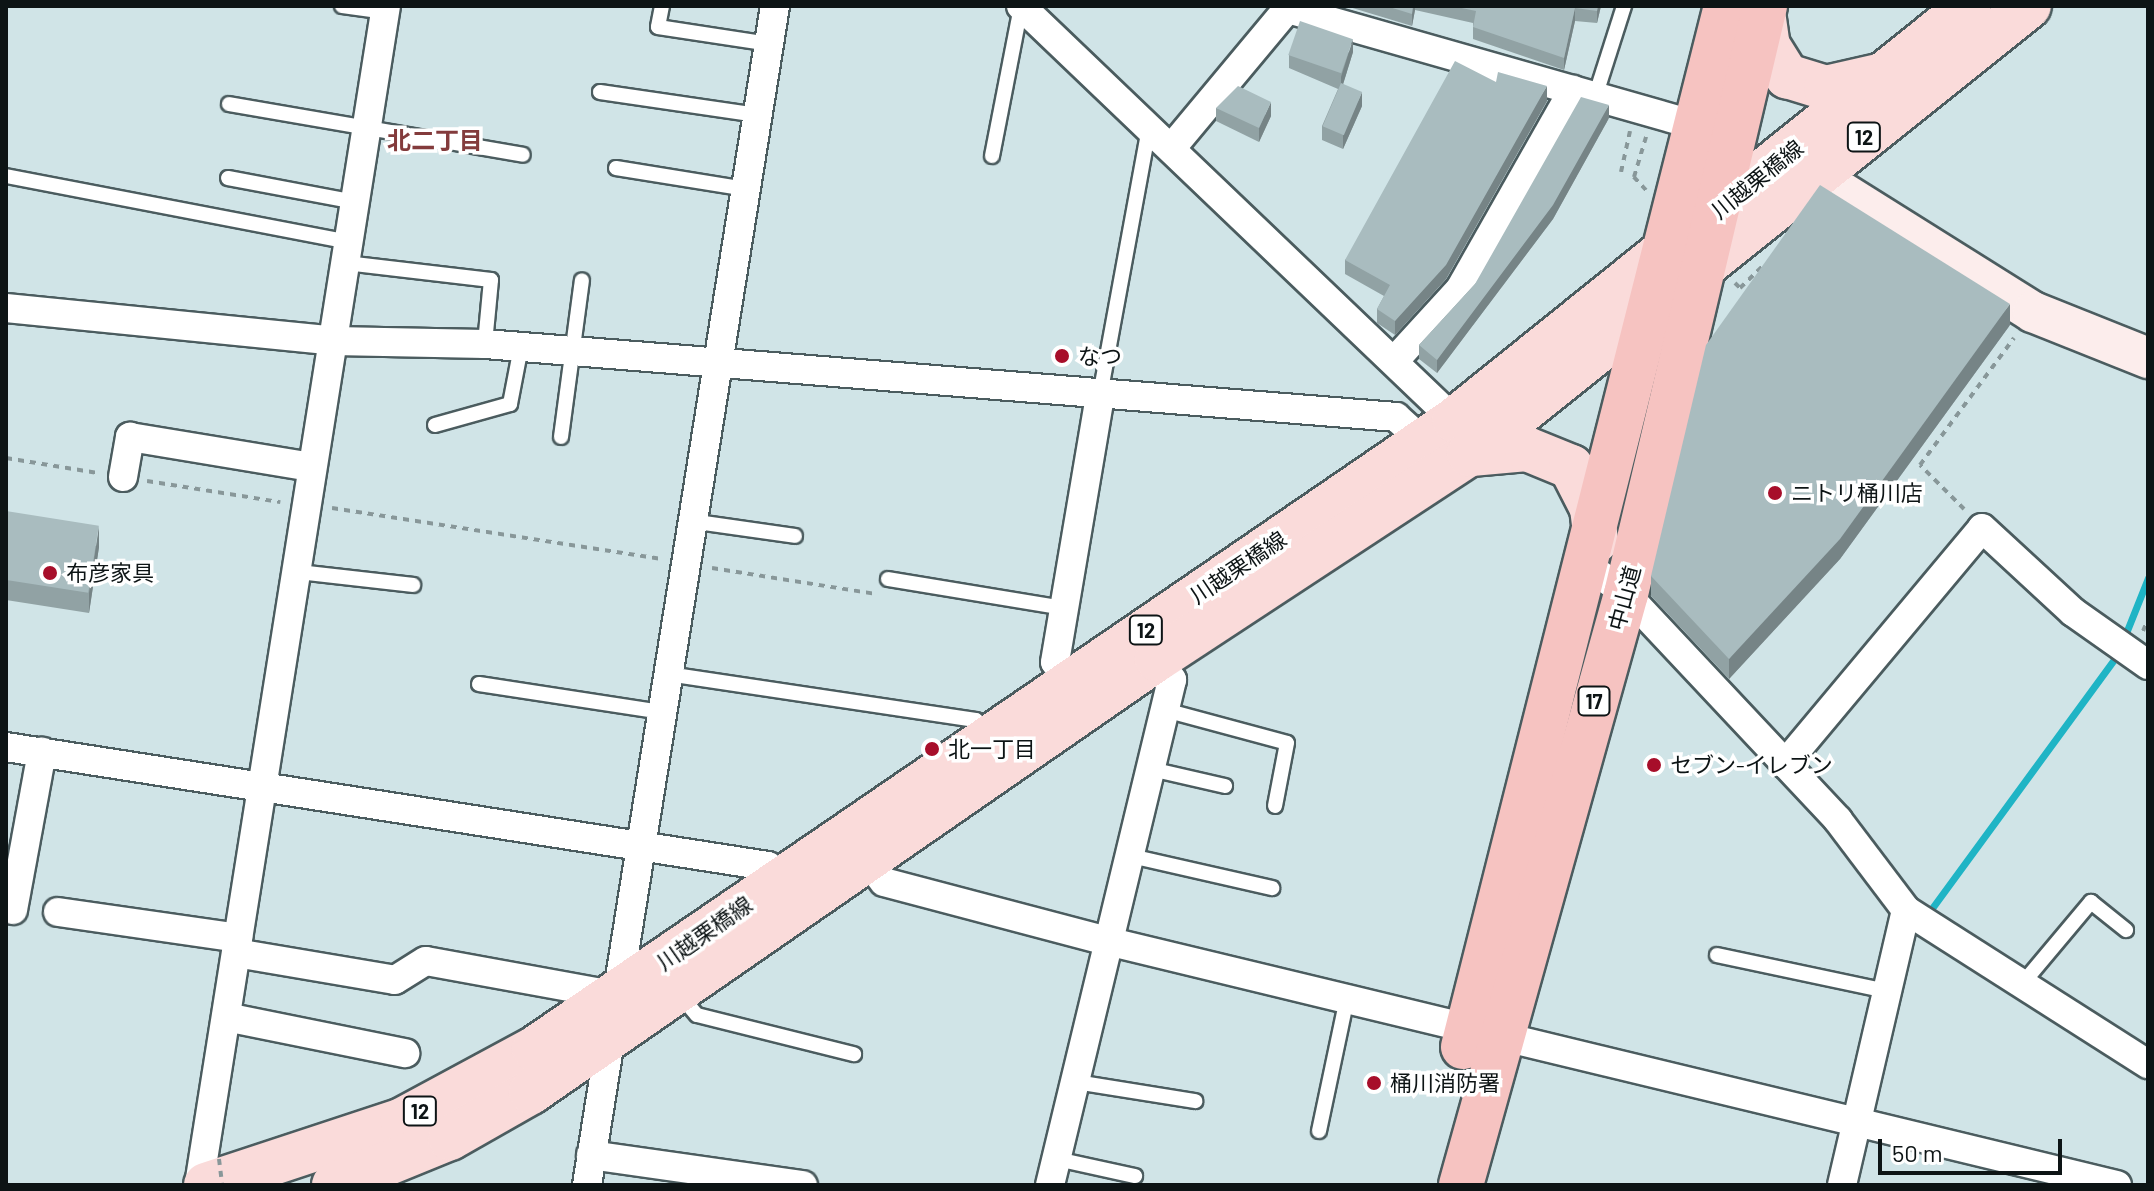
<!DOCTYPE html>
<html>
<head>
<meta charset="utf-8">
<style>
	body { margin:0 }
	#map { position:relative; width:2154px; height:1191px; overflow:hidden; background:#d0e4e7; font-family:Barlow,"Noto Sans JP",sans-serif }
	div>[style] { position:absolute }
	.stream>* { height:7px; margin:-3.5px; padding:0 3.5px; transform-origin:3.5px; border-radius:3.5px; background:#1fb4c5 }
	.path>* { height:4px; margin-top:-2px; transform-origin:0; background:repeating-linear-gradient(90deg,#889799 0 6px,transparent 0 12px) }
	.roads { filter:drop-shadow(2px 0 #4b5c5f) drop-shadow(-2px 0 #4b5c5f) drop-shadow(0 2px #4b5c5f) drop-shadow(0 -2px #4b5c5f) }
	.lane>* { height:14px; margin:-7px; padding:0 7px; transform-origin:7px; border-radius:7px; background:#fff }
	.street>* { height:28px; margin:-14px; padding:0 14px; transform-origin:14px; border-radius:14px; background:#fff }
	.secondary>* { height:40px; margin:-20px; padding:0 20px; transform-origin:20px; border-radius:20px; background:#fcedec }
	.primary>* { height:44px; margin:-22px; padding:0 22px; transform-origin:22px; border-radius:22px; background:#fadbda }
	.highway>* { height:44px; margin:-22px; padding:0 22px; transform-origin:22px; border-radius:22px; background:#f6c3c1 }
	.path-bridge>* { height:4px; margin-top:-2px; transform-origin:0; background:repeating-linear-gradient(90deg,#889799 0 6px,transparent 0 12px) }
	.wall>* { inset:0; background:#91a2a4 }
	.shaded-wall>* { inset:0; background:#768486 }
	.building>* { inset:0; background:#a9bcbf; transform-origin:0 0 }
	.dots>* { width:22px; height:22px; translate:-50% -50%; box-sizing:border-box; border:4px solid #fff; border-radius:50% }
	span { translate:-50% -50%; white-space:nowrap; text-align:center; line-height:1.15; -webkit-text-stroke:7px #fff; paint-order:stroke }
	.shield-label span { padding:2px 6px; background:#fff; border:2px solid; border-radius:6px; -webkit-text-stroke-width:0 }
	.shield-label { font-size:20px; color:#0d1415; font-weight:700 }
	.street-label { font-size:22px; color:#0d1415 }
	.poi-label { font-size:22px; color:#0d1415 }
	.left { translate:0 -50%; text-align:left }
	.neighbourhood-label { font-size:24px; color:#833b3c; font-weight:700 }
	.frame { position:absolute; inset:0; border:8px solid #0d1415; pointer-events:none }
	.scale { position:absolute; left:1878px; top:1139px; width:184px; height:36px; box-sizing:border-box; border:4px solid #0d1415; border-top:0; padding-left:10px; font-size:24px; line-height:28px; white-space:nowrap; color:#0d1415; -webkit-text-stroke:6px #fff; paint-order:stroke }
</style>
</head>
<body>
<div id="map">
	<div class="stream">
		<i style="left:2124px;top:638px;width:65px;rotate:-68.2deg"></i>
		<i style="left:1927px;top:915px;width:323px;rotate:-53.8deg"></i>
	</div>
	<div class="path">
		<i style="left:1621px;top:172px;width:42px;rotate:-77.6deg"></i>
		<i style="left:1646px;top:190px;width:18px;rotate:-133deg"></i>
		<i style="left:1634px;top:177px;width:42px;rotate:-73.3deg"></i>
		<i style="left:1735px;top:283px;width:7px;rotate:45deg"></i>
		<i style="left:1740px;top:288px;width:32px;rotate:-44deg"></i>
		<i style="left:6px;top:458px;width:93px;rotate:9.3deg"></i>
		<i style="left:147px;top:481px;width:135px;rotate:9deg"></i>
		<i style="left:332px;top:508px;width:332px;rotate:8.8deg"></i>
		<i style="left:1964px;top:509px;width:62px;rotate:-135deg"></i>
		<i style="left:1920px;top:465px;width:158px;rotate:-53.5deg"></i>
		<i style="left:712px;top:568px;width:167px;rotate:9deg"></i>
		<i style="left:2143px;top:631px;width:13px;rotate:-67deg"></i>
	</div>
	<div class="roads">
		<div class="lane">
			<i style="left:342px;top:6px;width:43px;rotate:7.9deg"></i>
			<i style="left:662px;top:6px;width:21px;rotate:101deg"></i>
			<i style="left:658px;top:27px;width:112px;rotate:8.7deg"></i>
			<i style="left:600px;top:92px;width:159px;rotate:8.3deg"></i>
			<i style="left:1595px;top:97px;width:96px;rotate:-72.3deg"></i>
			<i style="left:229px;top:104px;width:298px;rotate:9.8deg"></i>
			<i style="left:992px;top:156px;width:152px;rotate:-79deg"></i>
			<i style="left:616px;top:168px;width:131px;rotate:9.2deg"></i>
			<i style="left:6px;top:176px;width:349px;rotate:10.9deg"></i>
			<i style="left:228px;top:178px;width:129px;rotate:10.7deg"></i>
			<i style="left:346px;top:263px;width:146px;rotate:6.7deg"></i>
			<i style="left:491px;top:280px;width:64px;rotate:95.4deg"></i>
			<i style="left:1100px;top:395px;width:271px;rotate:-79.6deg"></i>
			<i style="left:435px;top:425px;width:78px;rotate:-15.6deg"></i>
			<i style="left:510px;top:404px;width:58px;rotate:-79.1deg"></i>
			<i style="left:561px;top:437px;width:158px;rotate:-82.4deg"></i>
			<i style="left:690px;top:521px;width:106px;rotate:8.1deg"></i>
			<i style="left:299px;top:572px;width:115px;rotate:6.5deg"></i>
			<i style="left:888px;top:579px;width:178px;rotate:9.4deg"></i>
			<i style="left:668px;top:674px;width:311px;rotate:8.5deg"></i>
			<i style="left:976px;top:720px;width:16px;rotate:47deg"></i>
			<i style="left:479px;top:684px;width:184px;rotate:8.7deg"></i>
			<i style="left:1165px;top:710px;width:126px;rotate:15.1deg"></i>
			<i style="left:1287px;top:743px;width:64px;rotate:100.8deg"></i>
			<i style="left:1151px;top:769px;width:76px;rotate:12.9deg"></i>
			<i style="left:1131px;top:856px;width:145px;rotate:12.8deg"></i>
			<i style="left:1717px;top:955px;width:173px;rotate:12deg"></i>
			<i style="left:2023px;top:983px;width:106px;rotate:-50deg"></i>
			<i style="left:2091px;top:902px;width:45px;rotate:38.7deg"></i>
			<i style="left:680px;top:995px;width:26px;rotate:50deg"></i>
			<i style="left:697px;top:1015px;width:162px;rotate:14deg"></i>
			<i style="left:1076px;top:1082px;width:121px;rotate:9.1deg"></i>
			<i style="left:1319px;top:1131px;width:136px;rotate:-78.1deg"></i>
			<i style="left:1057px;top:1159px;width:80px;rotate:12.3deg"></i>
		</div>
		<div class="street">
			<i style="left:1021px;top:6px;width:599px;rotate:43.71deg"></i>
			<i style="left:1288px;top:9px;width:426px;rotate:15.9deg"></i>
			<i style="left:1174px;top:145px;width:181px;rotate:-50.2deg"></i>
			<i style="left:6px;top:308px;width:330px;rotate:5.7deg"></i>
			<i style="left:334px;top:341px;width:151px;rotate:1.1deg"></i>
			<i style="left:485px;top:344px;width:914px;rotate:4.58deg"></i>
			<i style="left:1396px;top:417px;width:36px;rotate:42deg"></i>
			<i style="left:1396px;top:359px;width:95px;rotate:-47.6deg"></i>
			<i style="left:1460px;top:289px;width:229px;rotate:-60.4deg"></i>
			<i style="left:123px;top:477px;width:41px;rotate:-80.1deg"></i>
			<i style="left:130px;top:437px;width:183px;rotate:9.4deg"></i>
			<i style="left:1590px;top:567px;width:45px;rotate:36.9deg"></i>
			<i style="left:1626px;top:594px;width:310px;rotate:46.8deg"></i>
			<i style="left:1838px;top:820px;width:113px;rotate:52.9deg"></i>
			<i style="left:1906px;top:910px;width:287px;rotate:32.5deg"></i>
			<i style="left:1069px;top:682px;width:24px;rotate:-125deg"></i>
			<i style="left:1055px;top:662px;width:271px;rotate:-80.4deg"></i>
			<i style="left:6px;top:747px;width:771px;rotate:8.88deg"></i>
			<i style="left:768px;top:866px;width:19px;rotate:54deg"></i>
			<i style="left:1785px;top:764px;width:307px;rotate:-50.1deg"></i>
			<i style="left:1982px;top:528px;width:124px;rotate:42.7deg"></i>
			<i style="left:2073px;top:612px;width:92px;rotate:35.2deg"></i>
			<i style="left:869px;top:864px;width:23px;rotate:50deg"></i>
			<i style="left:884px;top:882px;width:235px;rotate:14.8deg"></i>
			<i style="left:1111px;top:942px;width:1035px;rotate:13.58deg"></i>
			<i style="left:13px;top:910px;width:161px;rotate:-79.6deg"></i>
			<i style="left:58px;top:912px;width:182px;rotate:8.2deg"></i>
			<i style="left:236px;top:953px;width:161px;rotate:9.6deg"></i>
			<i style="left:395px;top:980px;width:36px;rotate:-32deg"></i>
			<i style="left:426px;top:961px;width:191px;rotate:10.3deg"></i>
			<i style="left:226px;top:1017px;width:183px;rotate:11.4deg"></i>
			<i style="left:591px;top:1155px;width:214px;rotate:8.1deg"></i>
			<i style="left:199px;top:1185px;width:1194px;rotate:-80.99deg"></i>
			<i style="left:587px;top:1185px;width:1194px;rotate:-80.94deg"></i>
			<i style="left:1050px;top:1185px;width:520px;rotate:-76.42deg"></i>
			<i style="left:1172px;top:680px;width:26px;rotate:-126deg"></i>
			<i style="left:1842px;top:1185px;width:282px;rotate:-76.9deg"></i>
		</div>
		<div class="secondary">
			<i style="left:1816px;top:176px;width:256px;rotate:32.1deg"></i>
			<i style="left:2033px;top:312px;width:124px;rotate:21.8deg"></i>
		</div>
		<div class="primary">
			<i style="left:1763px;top:12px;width:34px;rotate:82deg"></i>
			<i style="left:1768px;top:46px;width:36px;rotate:58deg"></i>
			<i style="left:1787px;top:76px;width:41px;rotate:17.1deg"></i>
			<i style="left:1826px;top:88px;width:53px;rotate:-13deg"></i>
			<i style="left:1471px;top:454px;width:56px;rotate:-5.1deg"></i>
			<i style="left:1527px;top:449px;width:48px;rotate:22.2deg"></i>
			<i style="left:1571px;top:467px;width:46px;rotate:62.9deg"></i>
			<i style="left:1592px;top:508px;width:33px;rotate:83deg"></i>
			<i style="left:206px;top:1185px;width:206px;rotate:-18.3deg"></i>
			<i style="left:402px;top:1120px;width:150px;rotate:-28.3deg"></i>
			<i style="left:534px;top:1049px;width:1114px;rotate:-34.36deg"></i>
			<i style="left:1454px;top:420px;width:661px;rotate:-38.8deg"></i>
			<i style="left:334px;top:1185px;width:125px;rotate:-22.1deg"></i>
			<i style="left:450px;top:1138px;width:93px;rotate:-29.6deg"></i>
			<i style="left:531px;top:1092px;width:761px;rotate:-34.67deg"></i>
			<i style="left:1157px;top:659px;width:373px;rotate:-33.3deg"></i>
			<i style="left:1469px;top:454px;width:717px;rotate:-38.66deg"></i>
		</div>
		<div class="highway">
			<i style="left:1463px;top:1047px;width:1074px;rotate:-75.82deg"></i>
			<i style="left:1461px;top:1185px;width:614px;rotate:-74.4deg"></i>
			<i style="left:1626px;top:594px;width:604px;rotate:-76.7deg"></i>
		</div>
	</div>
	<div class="path-bridge">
		<i style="left:219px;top:1159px;width:26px;rotate:83deg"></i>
	</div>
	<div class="wall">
		<i style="clip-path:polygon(1346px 6px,1601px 6px,1597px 23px,1575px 21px,1564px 70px,1473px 39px,1473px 23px,1415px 10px,1412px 26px)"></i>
		<i style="clip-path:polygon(1353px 52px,1343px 84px,1362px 106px,1343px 149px,1322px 140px,1322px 126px,1338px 89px,1289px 68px,1289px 55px)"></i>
		<i style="clip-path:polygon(1496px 82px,1547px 101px,1446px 279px,1395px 335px,1377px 323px,1377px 309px,1384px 296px,1345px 274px,1345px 260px)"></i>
		<i style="clip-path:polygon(1216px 108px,1271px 116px,1259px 142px,1216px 121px)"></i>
		<i style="clip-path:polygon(1609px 118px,1553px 219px,1437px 373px,1419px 359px,1419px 345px,1475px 284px)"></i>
		<i style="clip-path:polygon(2010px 325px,1840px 559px,1729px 679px,1651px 596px,1651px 576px)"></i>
		<i style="clip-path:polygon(6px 511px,99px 547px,89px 613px,6px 600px)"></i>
	</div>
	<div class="shaded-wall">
		<i style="clip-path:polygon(1413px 6px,1415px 6px,1415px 10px,1412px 26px,1412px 14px)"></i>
		<i style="clip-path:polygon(1598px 6px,1601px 6px,1597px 23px,1597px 11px)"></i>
		<i style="clip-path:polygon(1575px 8px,1575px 21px,1564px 70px,1564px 58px)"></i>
		<i style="clip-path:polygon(1353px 39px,1353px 52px,1341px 91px,1341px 77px)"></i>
		<i style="clip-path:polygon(1547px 86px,1547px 101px,1446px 279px,1395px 335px,1395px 321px)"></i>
		<i style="clip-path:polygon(1362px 92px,1362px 106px,1343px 149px,1343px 135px)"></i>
		<i style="clip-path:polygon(1271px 102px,1271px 116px,1259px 142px,1259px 128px)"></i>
		<i style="clip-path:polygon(1609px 105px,1609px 118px,1553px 219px,1437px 373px,1437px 360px)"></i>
		<i style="clip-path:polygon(2010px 304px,2010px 325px,1840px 559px,1729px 679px,1729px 659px)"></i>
		<i style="clip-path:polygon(99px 526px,99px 547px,89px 613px,89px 593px)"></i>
	</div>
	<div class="building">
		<i style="clip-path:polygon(1386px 6px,1413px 6px,1412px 14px)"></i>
		<i style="clip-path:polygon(1452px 6px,1598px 6px,1597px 11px,1575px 8px,1564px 58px,1473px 27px,1476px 11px)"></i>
		<i style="left:1300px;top:21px;width:56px;height:36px;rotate:19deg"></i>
		<i style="clip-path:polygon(1455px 61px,1496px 82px,1498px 72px,1547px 86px,1446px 265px,1395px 321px,1377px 309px,1390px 285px,1345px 260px)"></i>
		<i style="left:1341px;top:83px;width:23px;height:47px;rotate:23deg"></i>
		<i style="clip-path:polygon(1238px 86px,1271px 102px,1259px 128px,1216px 108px)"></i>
		<i style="clip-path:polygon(1581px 97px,1609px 105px,1553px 205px,1437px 360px,1419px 345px,1475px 284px)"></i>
		<i style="clip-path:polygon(1820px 185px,2010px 304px,1840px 539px,1729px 659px,1651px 576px,1706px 345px)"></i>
		<i style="left:6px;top:511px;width:94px;height:68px;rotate:9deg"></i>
	</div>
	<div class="dots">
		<i style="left:1062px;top:356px;background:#a70e2a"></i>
		<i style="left:1775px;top:493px;background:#a70e2a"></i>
		<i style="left:50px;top:573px;background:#a70e2a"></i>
		<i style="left:932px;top:749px;background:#a70e2a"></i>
		<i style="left:1654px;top:765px;background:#a70e2a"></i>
		<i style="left:1374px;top:1083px;background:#a70e2a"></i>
	</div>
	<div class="shield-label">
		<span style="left:1864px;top:137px">12</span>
		<span style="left:1146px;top:630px">12</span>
		<span style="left:1594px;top:701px">17</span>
		<span style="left:420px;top:1111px">12</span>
	</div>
	<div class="street-label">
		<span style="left:1757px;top:179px;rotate:-39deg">川越栗橋線</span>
		<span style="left:1238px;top:567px;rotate:-34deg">川越栗橋線</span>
		<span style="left:1624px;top:598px;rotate:-75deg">中山道</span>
		<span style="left:704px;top:933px;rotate:-35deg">川越栗橋線</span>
	</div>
	<div class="poi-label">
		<span class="left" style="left:1078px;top:356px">なつ</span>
		<span class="left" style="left:1791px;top:493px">ニトリ桶川店</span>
		<span class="left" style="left:66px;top:573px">布彦家具</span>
		<span class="left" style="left:948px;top:749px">北一丁目</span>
		<span class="left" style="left:1670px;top:765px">セブン-イレブン</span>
		<span class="left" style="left:1390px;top:1083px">桶川消防署</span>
	</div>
	<div class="neighbourhood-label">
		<span style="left:435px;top:140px">北二丁目</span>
	</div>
	<div class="frame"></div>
	<div class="scale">50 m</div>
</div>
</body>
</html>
